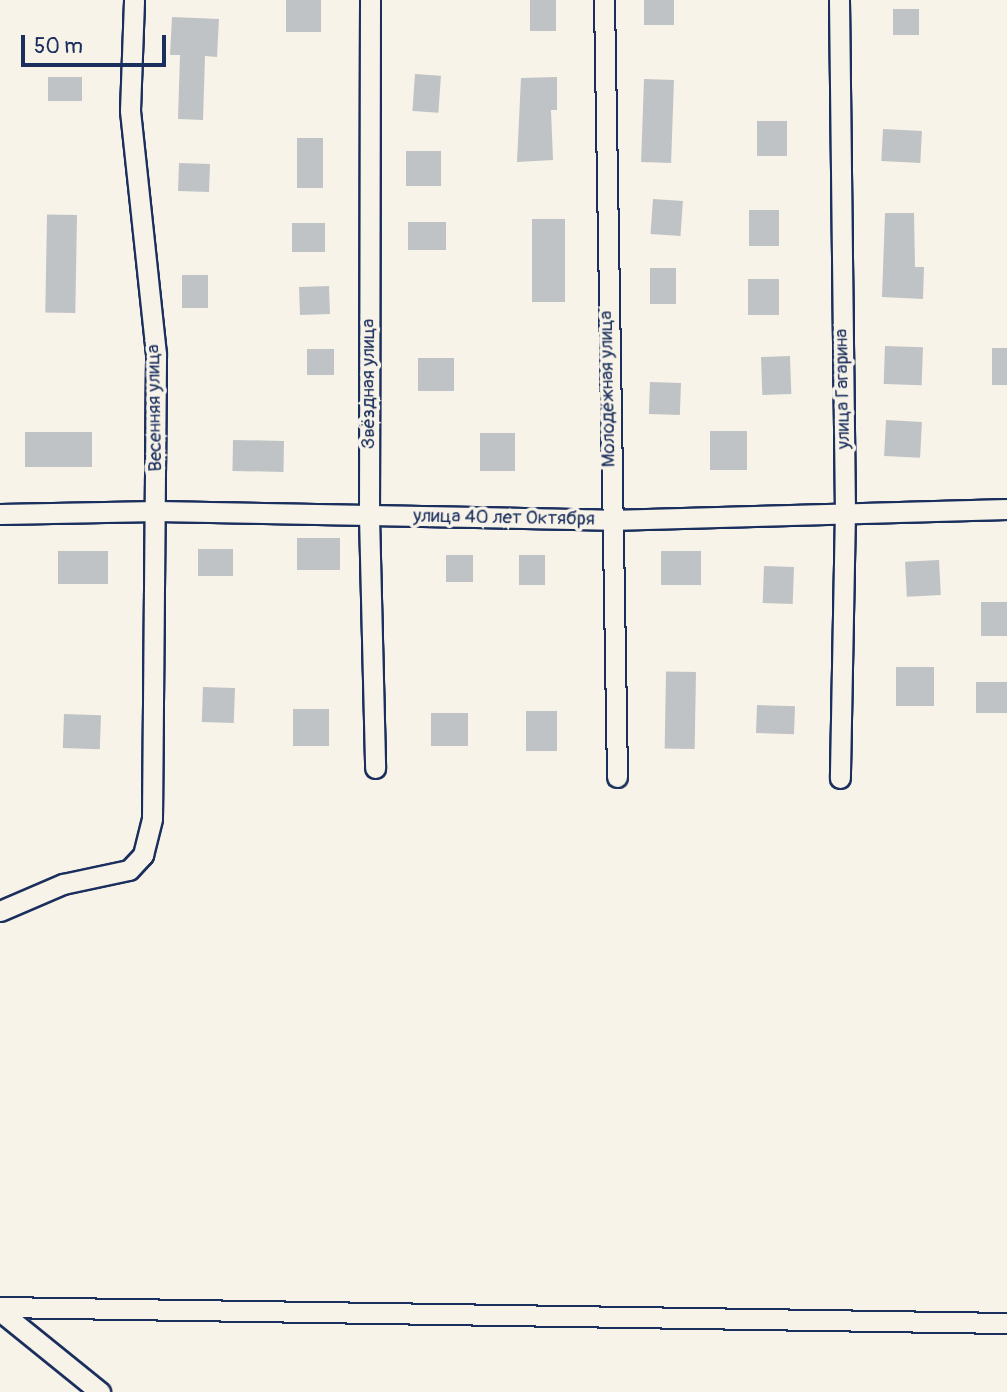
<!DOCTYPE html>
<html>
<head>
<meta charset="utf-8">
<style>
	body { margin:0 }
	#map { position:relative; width:1007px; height:1392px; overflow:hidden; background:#f7f3e8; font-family:Pangolin,sans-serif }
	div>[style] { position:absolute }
	.building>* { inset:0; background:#c0c3c5; transform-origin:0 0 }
	.roads { filter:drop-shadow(2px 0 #1b2f5e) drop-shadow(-2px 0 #1b2f5e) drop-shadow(0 2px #1b2f5e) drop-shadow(0 -2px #1b2f5e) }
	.minor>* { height:19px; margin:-9.5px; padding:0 9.5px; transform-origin:9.5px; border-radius:9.5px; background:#f7f3e8 }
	span { translate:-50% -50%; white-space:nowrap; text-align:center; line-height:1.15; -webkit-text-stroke:7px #f7f3e8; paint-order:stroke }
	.street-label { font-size:19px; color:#1b2f5e }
	.scale { position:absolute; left:21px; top:35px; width:145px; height:32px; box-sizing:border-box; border:4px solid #1b2f5e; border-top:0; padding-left:9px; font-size:21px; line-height:24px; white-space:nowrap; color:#1b2f5e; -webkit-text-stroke:5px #f7f3e8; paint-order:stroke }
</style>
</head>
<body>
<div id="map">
	<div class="building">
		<i style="left:286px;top:0;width:35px;height:32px"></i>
		<i style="left:530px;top:0;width:26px;height:31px"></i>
		<i style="left:644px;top:0;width:30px;height:25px"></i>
		<i style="left:893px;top:9px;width:26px;height:26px"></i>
		<i style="clip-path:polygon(172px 17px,219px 19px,217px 57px,205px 56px,203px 120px,178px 119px,180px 55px,170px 55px)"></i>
		<i style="left:415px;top:74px;width:26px;height:37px;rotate:4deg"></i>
		<i style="left:82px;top:77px;width:24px;height:34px;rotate:90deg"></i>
		<i style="clip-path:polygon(557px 77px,557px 110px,551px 110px,553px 160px,517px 162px,521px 78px)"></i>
		<i style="left:644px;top:79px;width:30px;height:83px;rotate:2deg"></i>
		<i style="left:757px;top:121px;width:30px;height:35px"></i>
		<i style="left:883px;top:129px;width:39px;height:32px;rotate:3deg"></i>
		<i style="left:297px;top:138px;width:26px;height:50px"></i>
		<i style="left:406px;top:151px;width:35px;height:35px"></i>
		<i style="left:179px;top:163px;width:31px;height:28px;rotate:2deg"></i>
		<i style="left:653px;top:199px;width:30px;height:35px;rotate:4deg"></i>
		<i style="left:749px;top:210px;width:30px;height:36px"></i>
		<i style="clip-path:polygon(885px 213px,914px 213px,915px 267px,924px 267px,923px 299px,882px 297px)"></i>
		<i style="left:77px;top:215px;width:98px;height:30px;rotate:91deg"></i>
		<i style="left:532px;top:219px;width:33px;height:83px"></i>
		<i style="left:408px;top:222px;width:38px;height:28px"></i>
		<i style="left:292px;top:223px;width:33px;height:29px"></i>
		<i style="left:650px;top:268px;width:26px;height:36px"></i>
		<i style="left:182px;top:275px;width:26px;height:33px"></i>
		<i style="left:748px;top:279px;width:31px;height:36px"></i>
		<i style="left:329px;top:286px;width:28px;height:30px;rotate:88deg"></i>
		<i style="left:885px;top:346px;width:38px;height:38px;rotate:2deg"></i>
		<i style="left:992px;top:348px;width:15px;height:37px"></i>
		<i style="left:307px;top:349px;width:27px;height:26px"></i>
		<i style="left:790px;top:356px;width:38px;height:29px;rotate:88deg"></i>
		<i style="left:454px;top:358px;width:33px;height:36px;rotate:90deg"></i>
		<i style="left:650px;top:382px;width:31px;height:32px;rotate:2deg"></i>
		<i style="left:886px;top:420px;width:36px;height:36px;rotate:3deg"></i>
		<i style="left:710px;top:431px;width:37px;height:39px"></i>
		<i style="left:25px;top:432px;width:67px;height:35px"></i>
		<i style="left:480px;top:433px;width:35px;height:38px"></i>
		<i style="left:233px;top:440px;width:51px;height:31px;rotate:1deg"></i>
		<i style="left:340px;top:538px;width:32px;height:43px;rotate:90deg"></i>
		<i style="left:198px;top:549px;width:35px;height:27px"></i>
		<i style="left:58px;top:551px;width:50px;height:33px"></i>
		<i style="left:661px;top:551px;width:40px;height:34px"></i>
		<i style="left:446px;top:555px;width:27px;height:27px"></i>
		<i style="left:519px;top:555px;width:26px;height:30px"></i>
		<i style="left:939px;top:560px;width:35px;height:34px;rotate:87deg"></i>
		<i style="left:764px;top:566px;width:30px;height:37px;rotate:2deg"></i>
		<i style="left:981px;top:602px;width:26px;height:34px"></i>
		<i style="left:896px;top:667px;width:38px;height:39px"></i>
		<i style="left:696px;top:672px;width:77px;height:30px;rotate:91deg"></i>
		<i style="left:976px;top:682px;width:31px;height:31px"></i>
		<i style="left:203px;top:687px;width:32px;height:35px;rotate:2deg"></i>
		<i style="left:757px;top:705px;width:38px;height:28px;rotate:2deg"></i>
		<i style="left:293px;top:709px;width:36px;height:37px"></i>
		<i style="left:526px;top:711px;width:31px;height:40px"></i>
		<i style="left:431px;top:713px;width:37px;height:33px"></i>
		<i style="left:64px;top:714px;width:37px;height:34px;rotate:2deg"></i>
	</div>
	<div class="roads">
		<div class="minor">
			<i style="left:370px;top:0;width:516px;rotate:90.11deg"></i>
			<i style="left:369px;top:516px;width:252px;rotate:88.6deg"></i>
			<i style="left:604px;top:0;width:777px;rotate:89.04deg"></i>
			<i style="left:839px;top:0;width:511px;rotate:89.33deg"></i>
			<i style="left:845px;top:511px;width:267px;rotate:91.1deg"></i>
			<i style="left:0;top:514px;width:157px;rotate:-1.1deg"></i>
			<i style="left:157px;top:511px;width:453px;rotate:1.1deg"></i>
			<i style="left:610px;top:520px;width:397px;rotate:-1.6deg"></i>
			<i style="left:0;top:911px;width:69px;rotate:-23.2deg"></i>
			<i style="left:63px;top:884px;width:67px;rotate:-12deg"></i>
			<i style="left:129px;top:870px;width:21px;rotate:-47deg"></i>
			<i style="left:143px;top:855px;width:38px;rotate:-76deg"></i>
			<i style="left:152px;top:818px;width:464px;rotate:-89.5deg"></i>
			<i style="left:156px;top:354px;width:245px;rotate:-96.1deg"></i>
			<i style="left:130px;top:110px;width:110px;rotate:-87.9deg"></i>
			<i style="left:0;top:1307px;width:1007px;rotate:0.91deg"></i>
			<i style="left:0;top:1311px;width:129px;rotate:39deg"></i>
		</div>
	</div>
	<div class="street-label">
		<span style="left:369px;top:384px;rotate:-90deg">Звёздная улица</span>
		<span style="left:608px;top:389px;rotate:-91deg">Молодёжная улица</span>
		<span style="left:843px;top:389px;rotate:-91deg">улица Гагарина</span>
		<span style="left:155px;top:408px;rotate:-91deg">Весенняя улица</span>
		<span style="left:504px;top:518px;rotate:1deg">улица 40 лет Октября</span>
	</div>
	<div class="scale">50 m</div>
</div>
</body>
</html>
